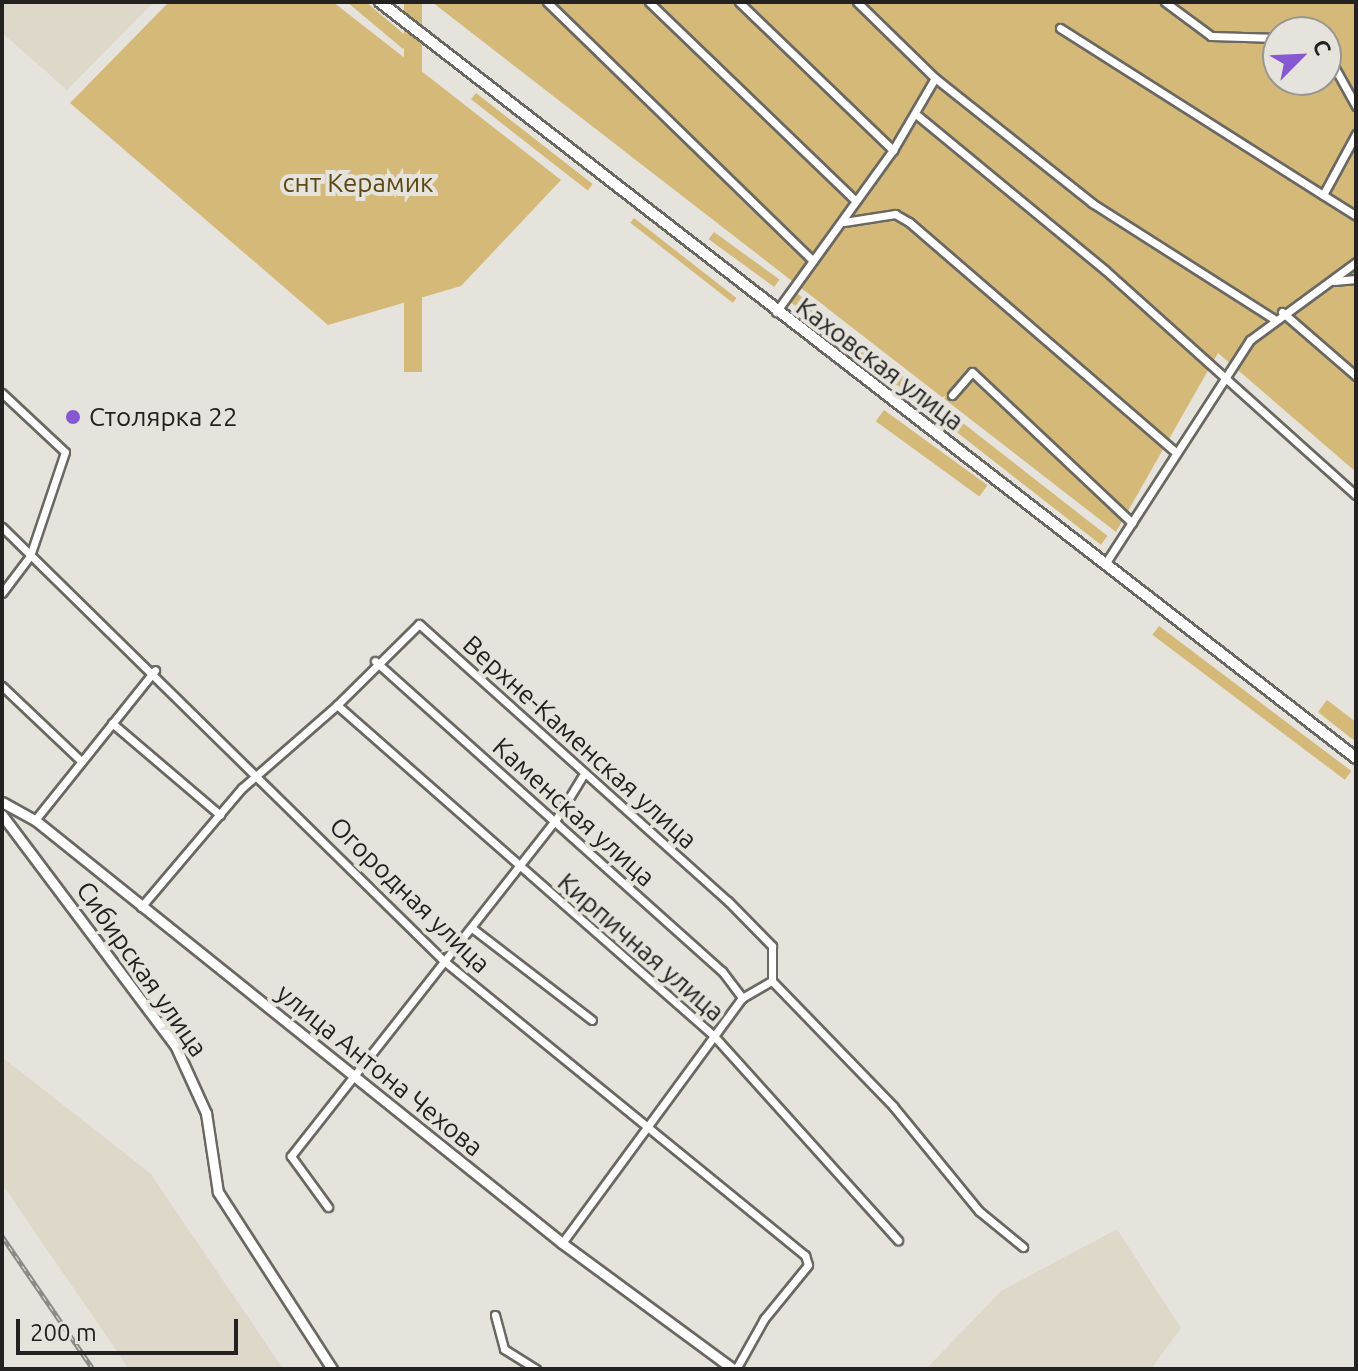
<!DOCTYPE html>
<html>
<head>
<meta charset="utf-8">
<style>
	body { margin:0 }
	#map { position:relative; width:1358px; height:1371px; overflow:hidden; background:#e5e3dc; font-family:Ubuntu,sans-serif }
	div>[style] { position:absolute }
	.built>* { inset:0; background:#ded8cb }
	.green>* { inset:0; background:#d4b979; transform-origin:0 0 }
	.roads { filter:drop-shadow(2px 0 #6a6862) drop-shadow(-2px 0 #6a6862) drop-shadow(0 2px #6a6862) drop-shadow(0 -2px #6a6862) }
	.minor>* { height:7px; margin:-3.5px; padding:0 3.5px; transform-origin:3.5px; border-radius:3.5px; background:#fff }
	.tertiary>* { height:9px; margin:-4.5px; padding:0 4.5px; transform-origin:4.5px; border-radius:4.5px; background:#fff }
	.secondary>* { height:10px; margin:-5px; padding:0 5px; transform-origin:5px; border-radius:5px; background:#fff }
	.rail>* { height:5px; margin-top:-2.5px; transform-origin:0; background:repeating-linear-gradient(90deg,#e5e3dc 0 6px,#8c8a85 0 12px); box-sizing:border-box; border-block:2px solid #8c8a85 }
	.dots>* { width:22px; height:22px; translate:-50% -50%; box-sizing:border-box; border:4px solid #e5e3dc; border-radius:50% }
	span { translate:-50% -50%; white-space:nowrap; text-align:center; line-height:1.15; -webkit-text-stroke:8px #e5e3dc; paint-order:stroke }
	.park-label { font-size:26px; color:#5c4915 }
	.street-label { font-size:26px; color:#232220 }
	.poi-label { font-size:26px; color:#232220 }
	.left { translate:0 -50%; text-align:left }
	.frame { position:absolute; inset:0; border:4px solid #232220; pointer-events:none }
	.north { position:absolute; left:1262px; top:16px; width:80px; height:80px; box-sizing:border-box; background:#e5e3dc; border:2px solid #979691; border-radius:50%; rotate:66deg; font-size:22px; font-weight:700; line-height:32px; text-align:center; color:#232220 }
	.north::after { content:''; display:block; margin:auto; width:28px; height:36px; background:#8659d2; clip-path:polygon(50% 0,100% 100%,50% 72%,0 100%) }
	.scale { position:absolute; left:16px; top:1319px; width:222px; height:36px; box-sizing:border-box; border:4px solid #232220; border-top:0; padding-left:10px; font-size:24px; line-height:28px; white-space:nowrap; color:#232220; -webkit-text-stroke:6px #e5e3dc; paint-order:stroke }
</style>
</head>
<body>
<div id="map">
	<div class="built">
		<i style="clip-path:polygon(2px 2px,154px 2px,67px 90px,2px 33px)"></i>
		<i style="clip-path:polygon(2px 1057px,151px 1174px,283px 1369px,129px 1369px,2px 1184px)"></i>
		<i style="clip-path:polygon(1117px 1229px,1181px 1328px,1151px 1369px,926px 1369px,1001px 1291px)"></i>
	</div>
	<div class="green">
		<i style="clip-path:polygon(169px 2px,333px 2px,561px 180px,461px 286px,328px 325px,70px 103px)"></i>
		<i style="clip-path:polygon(347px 2px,366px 2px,411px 40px,403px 49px)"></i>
		<i style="left:404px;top:2px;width:18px;height:370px"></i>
		<i style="clip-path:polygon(evenodd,432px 2px,1356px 2px,1356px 472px,1218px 353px,1116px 532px,432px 2px,1278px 32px,1326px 32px,1326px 80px,1278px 80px,1278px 32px)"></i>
		<i style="left:476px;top:93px;width:148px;height:8px;rotate:38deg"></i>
		<i style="left:634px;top:218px;width:130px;height:6px;rotate:38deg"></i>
		<i style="left:714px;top:232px;width:81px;height:9px;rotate:36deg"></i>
		<i style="left:794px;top:291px;width:398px;height:11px;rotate:38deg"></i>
		<i style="left:884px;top:410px;width:128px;height:14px;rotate:36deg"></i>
		<i style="left:1159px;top:626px;width:241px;height:11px;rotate:37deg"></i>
		<i style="clip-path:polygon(1327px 700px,1356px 722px,1356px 742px,1318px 712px)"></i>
	</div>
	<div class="roads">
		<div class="minor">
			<i style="left:547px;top:2px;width:371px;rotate:44.2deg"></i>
			<i style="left:649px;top:2px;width:287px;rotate:43.9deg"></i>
			<i style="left:739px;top:2px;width:214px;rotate:43.9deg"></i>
			<i style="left:857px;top:2px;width:109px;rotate:44.3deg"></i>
			<i style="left:935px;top:78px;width:201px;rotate:38.5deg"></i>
			<i style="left:1092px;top:203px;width:216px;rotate:32.5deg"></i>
			<i style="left:1165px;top:2px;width:57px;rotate:36.5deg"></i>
			<i style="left:1211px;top:36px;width:67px;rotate:1.7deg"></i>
			<i style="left:1060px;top:28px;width:312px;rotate:32.4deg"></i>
			<i style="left:1326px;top:52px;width:62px;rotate:60.9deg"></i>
			<i style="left:917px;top:115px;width:244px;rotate:39.5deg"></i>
			<i style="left:1105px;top:270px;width:337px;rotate:41.9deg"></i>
			<i style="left:1356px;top:134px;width:69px;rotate:118.4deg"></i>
			<i style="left:1323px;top:195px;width:39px;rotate:32deg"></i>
			<i style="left:844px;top:222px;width:52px;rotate:-8.9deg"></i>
			<i style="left:895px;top:214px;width:16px;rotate:30deg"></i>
			<i style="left:909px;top:222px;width:352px;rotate:40.8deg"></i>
			<i style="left:1334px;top:281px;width:22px;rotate:-5deg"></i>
			<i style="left:776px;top:312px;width:200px;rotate:-54.2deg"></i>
			<i style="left:893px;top:150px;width:83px;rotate:-59.7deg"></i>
			<i style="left:1282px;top:312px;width:98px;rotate:40.9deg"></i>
			<i style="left:2px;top:393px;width:86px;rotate:43.1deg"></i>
			<i style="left:65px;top:452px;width:110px;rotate:108.6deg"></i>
			<i style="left:30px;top:556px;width:46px;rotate:127.1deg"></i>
			<i style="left:952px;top:395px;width:30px;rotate:-49deg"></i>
			<i style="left:972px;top:372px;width:220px;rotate:43.3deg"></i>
			<i style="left:2px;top:527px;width:619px;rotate:44.48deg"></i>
			<i style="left:444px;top:961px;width:466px;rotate:39.2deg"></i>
			<i style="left:805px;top:1255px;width:10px;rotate:73deg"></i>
			<i style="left:808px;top:1265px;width:70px;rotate:129.2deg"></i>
			<i style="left:764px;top:1319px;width:57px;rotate:119.2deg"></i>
			<i style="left:1105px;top:564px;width:267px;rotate:-57.1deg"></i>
			<i style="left:1250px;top:340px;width:132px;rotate:-36.3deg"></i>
			<i style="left:375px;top:661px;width:465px;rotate:41.8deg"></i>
			<i style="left:722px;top:971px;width:34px;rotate:53deg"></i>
			<i style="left:2px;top:686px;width:109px;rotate:43.5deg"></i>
			<i style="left:337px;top:705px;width:502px;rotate:41.28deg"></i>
			<i style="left:714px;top:1036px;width:275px;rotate:48deg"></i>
			<i style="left:337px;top:705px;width:115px;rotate:-44.6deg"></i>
			<i style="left:419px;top:624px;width:415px;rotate:41.9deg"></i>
			<i style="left:728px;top:901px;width:63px;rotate:45.6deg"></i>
			<i style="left:772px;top:946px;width:35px;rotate:90deg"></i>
			<i style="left:112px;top:723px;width:142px;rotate:40.4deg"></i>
			<i style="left:35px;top:820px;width:192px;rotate:-51.3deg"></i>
			<i style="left:141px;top:907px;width:156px;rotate:-49.7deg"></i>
			<i style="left:242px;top:788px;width:126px;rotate:-41.1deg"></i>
			<i style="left:472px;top:928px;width:151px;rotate:37.5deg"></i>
			<i style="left:772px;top:981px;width:174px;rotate:45.9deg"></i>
			<i style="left:893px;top:1106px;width:136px;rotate:50.7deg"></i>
			<i style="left:979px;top:1211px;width:57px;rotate:39.3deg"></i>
			<i style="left:328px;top:1207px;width:63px;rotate:-126deg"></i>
			<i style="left:291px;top:1156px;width:427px;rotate:-51.8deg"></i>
			<i style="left:555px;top:821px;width:52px;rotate:-58.5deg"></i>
			<i style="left:562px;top:1243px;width:304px;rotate:-53.7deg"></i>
			<i style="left:742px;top:998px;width:34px;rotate:-30deg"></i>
			<i style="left:495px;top:1315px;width:35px;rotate:75deg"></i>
			<i style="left:504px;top:1349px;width:38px;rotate:32deg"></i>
		</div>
		<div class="tertiary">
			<i style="left:2px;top:802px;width:38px;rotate:29deg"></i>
			<i style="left:35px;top:820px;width:676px;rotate:38.75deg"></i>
			<i style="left:562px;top:1243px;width:212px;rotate:36.4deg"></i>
			<i style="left:2px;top:815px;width:288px;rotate:53.1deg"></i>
			<i style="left:175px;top:1045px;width:75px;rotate:65.5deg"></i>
			<i style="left:206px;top:1113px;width:80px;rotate:81.4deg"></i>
			<i style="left:218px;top:1192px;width:211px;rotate:57.2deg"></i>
		</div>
		<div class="secondary">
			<i style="left:380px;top:2px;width:1235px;rotate:37.76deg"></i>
		</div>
	</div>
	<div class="rail">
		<i style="left:2px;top:1236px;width:161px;rotate:55.6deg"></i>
	</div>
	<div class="dots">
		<i style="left:73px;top:417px;background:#8659d2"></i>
	</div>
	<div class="park-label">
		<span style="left:358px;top:183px">снт Керамик</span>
	</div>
	<div class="street-label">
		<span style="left:880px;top:364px;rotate:37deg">Каховская улица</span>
		<span style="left:580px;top:742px;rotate:42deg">Верхне-Каменская улица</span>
		<span style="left:574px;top:812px;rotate:42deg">Каменская улица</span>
		<span style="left:410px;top:895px;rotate:44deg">Огородная улица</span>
		<span style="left:641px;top:947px;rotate:41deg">Кирпичная улица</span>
		<span style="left:142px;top:969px;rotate:55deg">Сибирская улица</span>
		<span style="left:380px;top:1070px;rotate:39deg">улица Антона Чехова</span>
	</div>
	<div class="poi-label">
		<span class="left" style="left:89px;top:417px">Столярка 22</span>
	</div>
	<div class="frame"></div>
	<div class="north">С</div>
	<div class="scale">200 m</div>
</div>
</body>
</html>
